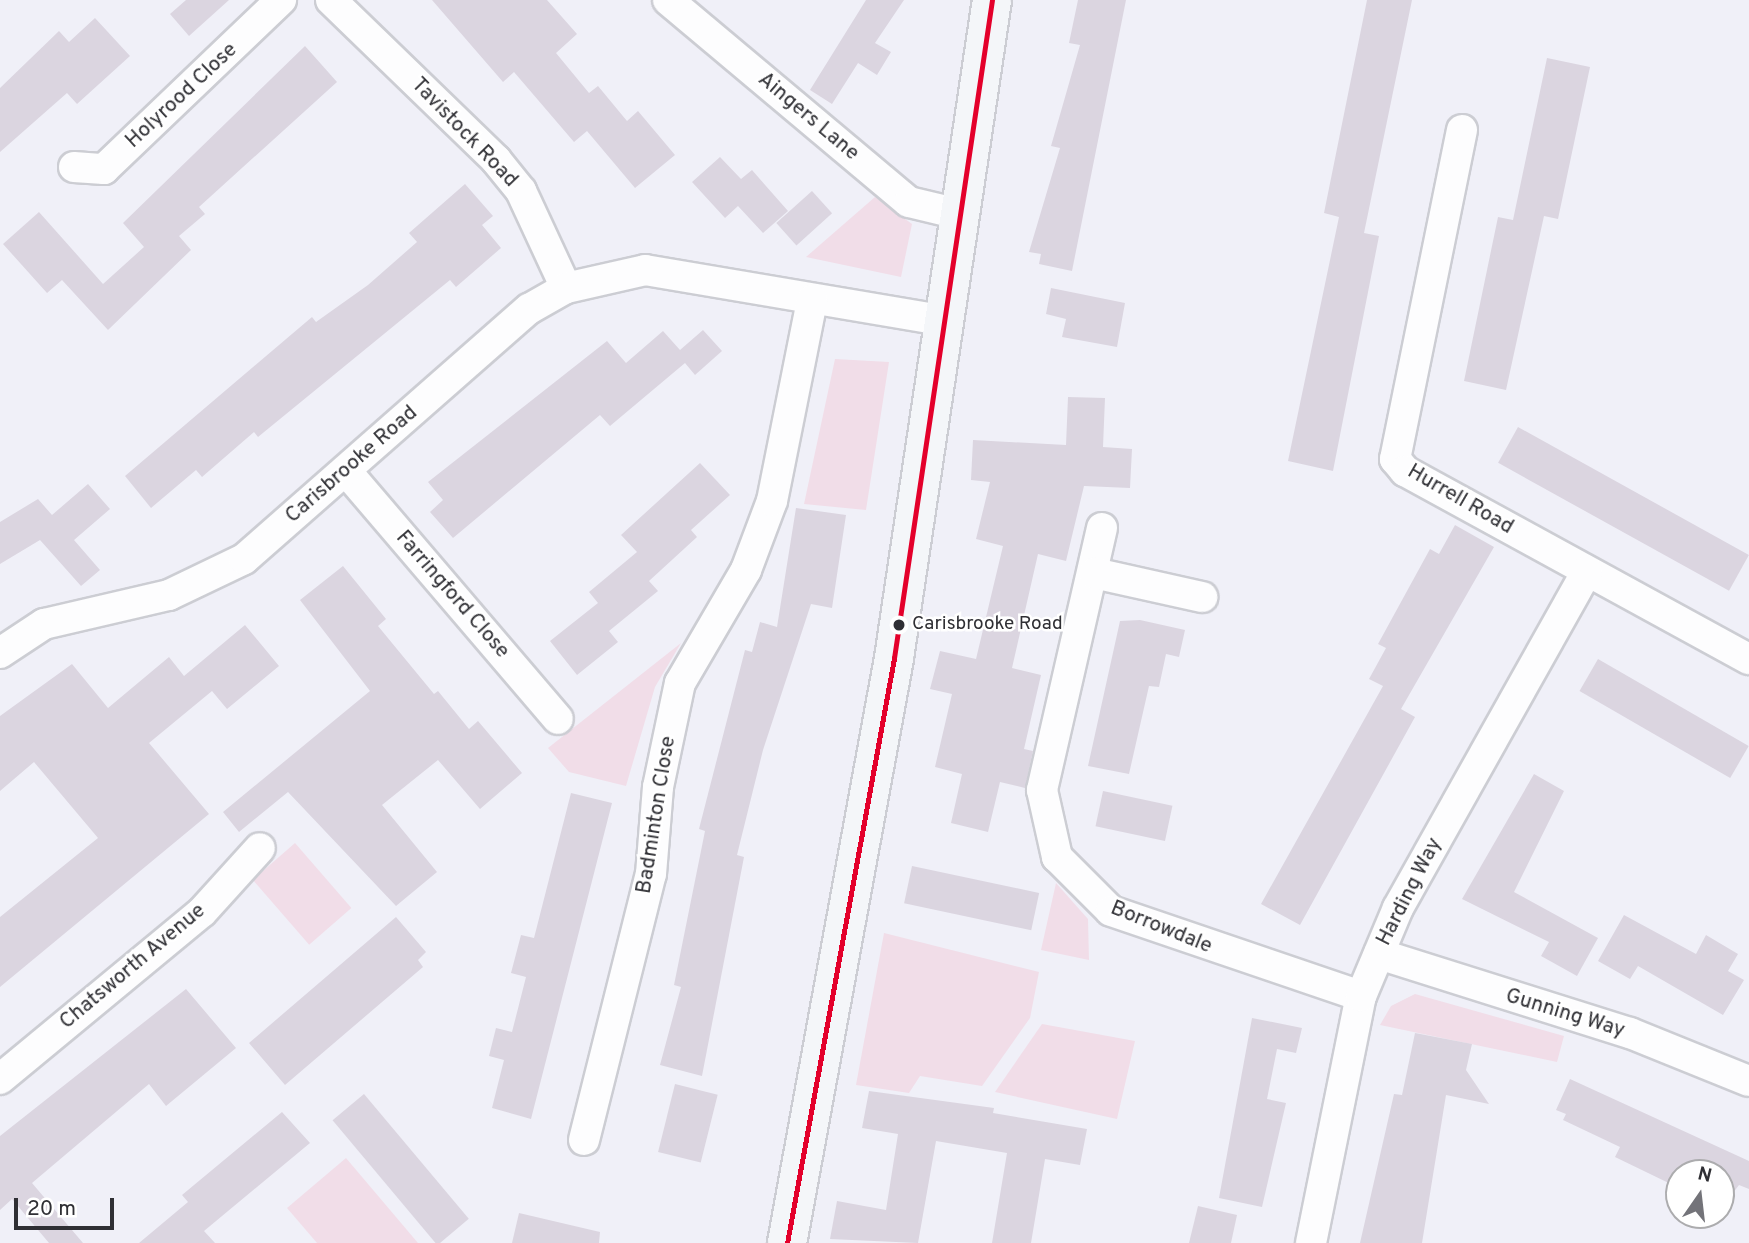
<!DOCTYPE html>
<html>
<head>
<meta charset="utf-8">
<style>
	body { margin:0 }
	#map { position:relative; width:1749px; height:1243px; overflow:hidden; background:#f0f0f8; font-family:Overpass,sans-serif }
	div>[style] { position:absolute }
	.green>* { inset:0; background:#f1dde8; transform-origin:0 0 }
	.building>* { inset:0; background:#dbd5e0; transform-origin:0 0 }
	.roads { filter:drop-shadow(2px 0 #cccdd3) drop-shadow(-2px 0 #cccdd3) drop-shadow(0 2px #cccdd3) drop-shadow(0 -2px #cccdd3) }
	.minor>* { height:30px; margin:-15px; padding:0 15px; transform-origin:15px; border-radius:15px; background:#fdfdfe }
	.secondary>* { height:38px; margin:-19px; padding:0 19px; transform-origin:19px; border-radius:19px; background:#f4f6f9 }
	.bus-1>* { height:5px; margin:-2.5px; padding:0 2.5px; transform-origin:2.5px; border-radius:2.5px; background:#e4002b }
	.dots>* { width:19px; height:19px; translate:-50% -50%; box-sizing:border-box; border:4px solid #fff; border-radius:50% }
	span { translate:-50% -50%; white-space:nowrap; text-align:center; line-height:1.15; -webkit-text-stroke:5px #fff; paint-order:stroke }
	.bus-label { font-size:19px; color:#2f2f34 }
	.left { translate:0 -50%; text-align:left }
	.street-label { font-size:21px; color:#2f2f34 }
	.north { position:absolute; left:1665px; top:1159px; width:70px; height:70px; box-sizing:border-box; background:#fff; border:2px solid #acacae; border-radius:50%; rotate:14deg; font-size:19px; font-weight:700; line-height:28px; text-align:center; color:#2f2f34 }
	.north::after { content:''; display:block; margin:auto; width:24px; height:32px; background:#737379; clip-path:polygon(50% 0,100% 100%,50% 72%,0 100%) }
	.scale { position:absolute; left:14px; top:1198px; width:100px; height:32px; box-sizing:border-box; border:4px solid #2f2f34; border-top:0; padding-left:9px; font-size:21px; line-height:24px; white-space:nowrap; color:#2f2f34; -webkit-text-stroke:5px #fff; paint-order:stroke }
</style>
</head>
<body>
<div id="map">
	<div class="green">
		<i style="clip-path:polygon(875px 197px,912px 224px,901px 277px,806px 257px)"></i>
		<i style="clip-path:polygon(835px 359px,889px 362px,866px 510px,804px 504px)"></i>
		<i style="clip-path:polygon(681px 643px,655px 687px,626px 786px,569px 772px,548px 748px)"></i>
		<i style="left:295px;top:843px;width:86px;height:56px;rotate:49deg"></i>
		<i style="clip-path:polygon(1056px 883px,1088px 919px,1089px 960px,1041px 950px)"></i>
		<i style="clip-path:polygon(884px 933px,1039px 972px,1030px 1018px,982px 1086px,920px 1076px,909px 1093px,856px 1085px)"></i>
		<i style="clip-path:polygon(1415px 994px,1564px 1036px,1557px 1062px,1380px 1025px,1391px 1006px)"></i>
		<i style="clip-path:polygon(1042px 1024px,1135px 1041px,1117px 1119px,995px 1092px)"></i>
		<i style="clip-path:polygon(346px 1158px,418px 1243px,317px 1243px,287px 1208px)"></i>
	</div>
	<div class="building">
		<i style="clip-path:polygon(186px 0,229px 0,189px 36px,170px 14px)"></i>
		<i style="clip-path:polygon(432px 0,547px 0,577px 34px,556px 53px,589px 93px,598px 86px,627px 121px,638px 111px,675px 155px,635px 188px,587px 131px,574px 142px,514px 72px,503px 82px)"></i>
		<i style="clip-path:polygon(866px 0,904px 0,875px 43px,891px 52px,877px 75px,858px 63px,832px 104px,810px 90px)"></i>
		<i style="clip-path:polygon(1078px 0,1126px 0,1072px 271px,1039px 264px,1041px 254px,1029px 252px,1060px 148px,1051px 146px,1080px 45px,1069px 43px)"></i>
		<i style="clip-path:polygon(1367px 0,1412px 0,1364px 233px,1379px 236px,1333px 471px,1288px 461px,1339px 217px,1324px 213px)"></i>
		<i style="clip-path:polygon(95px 18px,130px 56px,77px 104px,67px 93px,0 152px,0 88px,59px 31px,69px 42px)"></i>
		<i style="clip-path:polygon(305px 46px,337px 82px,199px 207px,205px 214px,179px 236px,191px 250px,108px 330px,62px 280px,47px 293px,3px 244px,39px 212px,103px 284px,144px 247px,123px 223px)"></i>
		<i style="clip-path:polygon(1547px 58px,1590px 67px,1558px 219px,1544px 216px,1506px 390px,1464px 381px,1498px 217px,1513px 220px)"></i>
		<i style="clip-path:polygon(720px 157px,741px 179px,752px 170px,788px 211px,763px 233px,738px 206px,725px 218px,692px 182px)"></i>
		<i style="clip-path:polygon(465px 184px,493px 216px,482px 225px,501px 248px,456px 287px,450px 280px,258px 437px,254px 432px,202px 477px,196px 470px,151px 508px,125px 476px,312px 317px,316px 322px,368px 285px,417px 242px,409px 233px)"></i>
		<i style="left:812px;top:191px;width:30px;height:48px;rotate:48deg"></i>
		<i style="clip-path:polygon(1051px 288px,1125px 303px,1117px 347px,1062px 337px,1066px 319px,1046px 314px)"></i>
		<i style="clip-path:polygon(703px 330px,722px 351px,695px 375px,685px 363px,610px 426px,600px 415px,453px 538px,430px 512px,443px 500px,428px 482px,607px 341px,626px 363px,663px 331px,680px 350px)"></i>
		<i style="clip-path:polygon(1068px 397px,1105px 398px,1103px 447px,1132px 449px,1130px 488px,1084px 486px,1066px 561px,1038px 554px,1012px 668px,1041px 675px,1024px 749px,1033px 751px,1025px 788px,1000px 782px,988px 832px,951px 823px,962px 774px,935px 767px,952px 694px,930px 689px,940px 651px,976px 659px,1003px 546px,976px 539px,990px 482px,971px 480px,973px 440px,1066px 445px)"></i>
		<i style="left:1518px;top:427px;width:264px;height:41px;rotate:29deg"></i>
		<i style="clip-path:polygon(700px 463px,730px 495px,691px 530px,697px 537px,649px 581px,658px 591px,609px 631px,618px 642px,577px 675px,550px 641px,598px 603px,589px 592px,637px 552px,621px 535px)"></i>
		<i style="clip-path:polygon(88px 484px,110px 509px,74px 540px,100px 570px,81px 586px,40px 540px,0 564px,0 522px,38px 499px,52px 515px)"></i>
		<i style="clip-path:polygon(796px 508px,846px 515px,832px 608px,811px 604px,763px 750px,737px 855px,744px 857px,702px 1076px,660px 1065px,681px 987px,674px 985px,705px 831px,699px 829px,745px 650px,752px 652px,760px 622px,777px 627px)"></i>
		<i style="clip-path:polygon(1455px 525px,1494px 547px,1401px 709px,1415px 717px,1300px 925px,1261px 904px,1383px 686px,1369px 679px,1386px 648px,1378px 644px,1430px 549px,1439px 554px)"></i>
		<i style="clip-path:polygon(343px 566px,386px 619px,378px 626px,434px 694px,438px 691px,469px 729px,478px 721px,522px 773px,480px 809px,438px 760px,382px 805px,437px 872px,396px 906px,288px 792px,239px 832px,223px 812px,370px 691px,300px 600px)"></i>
		<i style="clip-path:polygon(1140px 620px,1185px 630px,1179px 657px,1166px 654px,1159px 687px,1149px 686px,1129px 774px,1088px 766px,1120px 621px)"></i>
		<i style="clip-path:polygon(245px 625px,279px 666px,227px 709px,212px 691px,149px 743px,209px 814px,0 987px,0 917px,98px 838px,34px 762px,0 791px,0 716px,72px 664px,108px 708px,169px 657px,184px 676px)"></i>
		<i style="left:1598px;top:659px;width:174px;height:37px;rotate:30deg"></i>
		<i style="clip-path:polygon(1534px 774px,1564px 791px,1514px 892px,1598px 938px,1577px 976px,1541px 956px,1549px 942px,1462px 899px)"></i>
		<i style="left:1103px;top:791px;width:71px;height:36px;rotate:12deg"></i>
		<i style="clip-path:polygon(571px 793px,612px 803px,531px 1119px,492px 1108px,504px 1060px,489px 1056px,496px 1028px,512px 1032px,526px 977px,511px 973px,521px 935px,534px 938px)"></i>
		<i style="left:912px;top:866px;width:130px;height:38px;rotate:12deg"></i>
		<i style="clip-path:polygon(1624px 915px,1696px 954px,1706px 935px,1738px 954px,1728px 971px,1744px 980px,1723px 1015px,1638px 966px,1630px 979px,1598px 961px)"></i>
		<i style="clip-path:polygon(396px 917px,426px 952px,418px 960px,423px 967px,285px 1085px,249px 1043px)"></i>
		<i style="clip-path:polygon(186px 989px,236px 1048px,166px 1106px,149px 1084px,32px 1183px,83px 1243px,49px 1243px,12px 1199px,0 1210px,0 1136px)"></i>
		<i style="clip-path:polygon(1252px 1018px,1302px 1028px,1296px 1053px,1277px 1049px,1267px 1099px,1286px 1103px,1262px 1207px,1219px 1198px)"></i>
		<i style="clip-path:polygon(1415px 1033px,1472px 1044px,1466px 1070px,1489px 1104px,1446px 1095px,1422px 1243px,1360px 1243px,1394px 1094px,1402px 1095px)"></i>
		<i style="clip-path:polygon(1570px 1079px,1749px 1161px,1749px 1189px,1739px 1185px,1726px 1202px,1721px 1173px,1679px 1173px,1679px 1188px,1615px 1157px,1620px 1147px,1563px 1120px,1566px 1114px,1556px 1110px)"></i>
		<i style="left:675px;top:1084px;width:44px;height:70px;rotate:14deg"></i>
		<i style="clip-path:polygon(869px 1091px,994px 1108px,993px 1113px,1087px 1129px,1080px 1165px,1045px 1159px,1031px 1243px,992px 1243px,1007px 1153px,936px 1141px,918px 1243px,830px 1239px,837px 1201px,886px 1210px,898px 1134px,862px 1128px)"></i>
		<i style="left:364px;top:1094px;width:163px;height:41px;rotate:50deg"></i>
		<i style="clip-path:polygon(282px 1112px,310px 1143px,204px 1231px,215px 1243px,139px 1243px,188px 1202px,182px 1195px)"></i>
		<i style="clip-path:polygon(1198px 1206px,1237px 1215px,1231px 1243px,1189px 1243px)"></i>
		<i style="clip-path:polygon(519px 1213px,600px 1232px,599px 1243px,512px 1243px)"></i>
	</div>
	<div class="roads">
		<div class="minor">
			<i style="left:331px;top:0;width:230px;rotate:44.1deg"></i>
			<i style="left:496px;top:160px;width:40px;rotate:51deg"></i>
			<i style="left:521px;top:191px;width:107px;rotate:65.1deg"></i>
			<i style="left:668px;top:0;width:314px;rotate:40deg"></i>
			<i style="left:909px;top:202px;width:51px;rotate:13.5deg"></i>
			<i style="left:1462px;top:130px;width:336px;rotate:101.5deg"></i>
			<i style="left:1395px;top:459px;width:16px;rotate:50deg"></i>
			<i style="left:1405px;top:471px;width:392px;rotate:28.7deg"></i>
			<i style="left:74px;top:167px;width:30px;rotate:4deg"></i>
			<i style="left:104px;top:169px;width:245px;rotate:-43.7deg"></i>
			<i style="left:346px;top:471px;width:326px;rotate:49.5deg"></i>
			<i style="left:1102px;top:528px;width:269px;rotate:102.9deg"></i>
			<i style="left:1042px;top:790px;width:69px;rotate:77.4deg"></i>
			<i style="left:1057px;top:857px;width:76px;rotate:45deg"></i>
			<i style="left:1111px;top:911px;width:264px;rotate:18.8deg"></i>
			<i style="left:1094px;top:573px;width:111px;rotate:12.5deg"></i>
			<i style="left:0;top:653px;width:53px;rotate:-33.4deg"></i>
			<i style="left:44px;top:624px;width:128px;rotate:-13.1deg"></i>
			<i style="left:169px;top:595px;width:83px;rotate:-25.6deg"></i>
			<i style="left:244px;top:559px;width:379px;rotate:-41.3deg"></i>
			<i style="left:529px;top:309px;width:43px;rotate:-29.6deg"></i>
			<i style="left:566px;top:288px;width:81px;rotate:-12.8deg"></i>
			<i style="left:645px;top:270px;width:300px;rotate:9.6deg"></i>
			<i style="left:1379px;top:954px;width:263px;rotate:17.5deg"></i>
			<i style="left:1630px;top:1033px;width:128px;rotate:22deg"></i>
			<i style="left:0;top:1079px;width:262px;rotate:-39.6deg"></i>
			<i style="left:202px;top:912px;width:86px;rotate:-47.8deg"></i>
			<i style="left:584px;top:1140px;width:274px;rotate:-75.9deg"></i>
			<i style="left:651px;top:874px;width:87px;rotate:-85.4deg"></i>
			<i style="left:658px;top:787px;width:106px;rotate:-78.1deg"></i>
			<i style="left:680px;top:683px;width:131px;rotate:-59.7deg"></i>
			<i style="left:746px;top:570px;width:74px;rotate:-69.4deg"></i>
			<i style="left:772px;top:501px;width:205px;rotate:-78.7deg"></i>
			<i style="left:1311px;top:1243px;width:252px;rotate:-78.6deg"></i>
			<i style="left:1361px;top:996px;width:95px;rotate:-67.2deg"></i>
			<i style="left:1398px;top:908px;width:386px;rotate:-60.7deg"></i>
		</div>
		<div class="secondary">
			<i style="left:787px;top:1243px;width:595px;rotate:-79.63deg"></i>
			<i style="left:894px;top:658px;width:665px;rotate:-81.53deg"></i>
		</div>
	</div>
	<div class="bus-1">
		<i style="left:787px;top:1243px;width:595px;rotate:-79.63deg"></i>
		<i style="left:894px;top:658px;width:665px;rotate:-81.53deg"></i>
	</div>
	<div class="dots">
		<i style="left:899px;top:625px;background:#2f2f34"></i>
	</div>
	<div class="bus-label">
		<span class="left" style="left:912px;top:625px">Carisbrooke Road</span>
	</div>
	<div class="street-label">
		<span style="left:182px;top:96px;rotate:-43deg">Holyrood Close</span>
		<span style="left:808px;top:117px;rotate:40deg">Aingers Lane</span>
		<span style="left:464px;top:133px;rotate:46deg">Tavistock Road</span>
		<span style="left:352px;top:465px;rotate:-41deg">Carisbrooke Road</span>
		<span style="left:1460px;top:500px;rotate:30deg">Hurrell Road</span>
		<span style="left:452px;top:595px;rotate:49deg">Farringford Close</span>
		<span style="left:657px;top:815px;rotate:-81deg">Badminton Close</span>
		<span style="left:1410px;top:892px;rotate:-63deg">Harding Way</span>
		<span style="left:1161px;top:928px;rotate:22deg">Borrowdale</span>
		<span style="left:133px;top:967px;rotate:-40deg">Chatsworth Avenue</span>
		<span style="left:1565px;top:1014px;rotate:17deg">Gunning Way</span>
	</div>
	<div class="north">N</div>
	<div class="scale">20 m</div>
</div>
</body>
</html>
